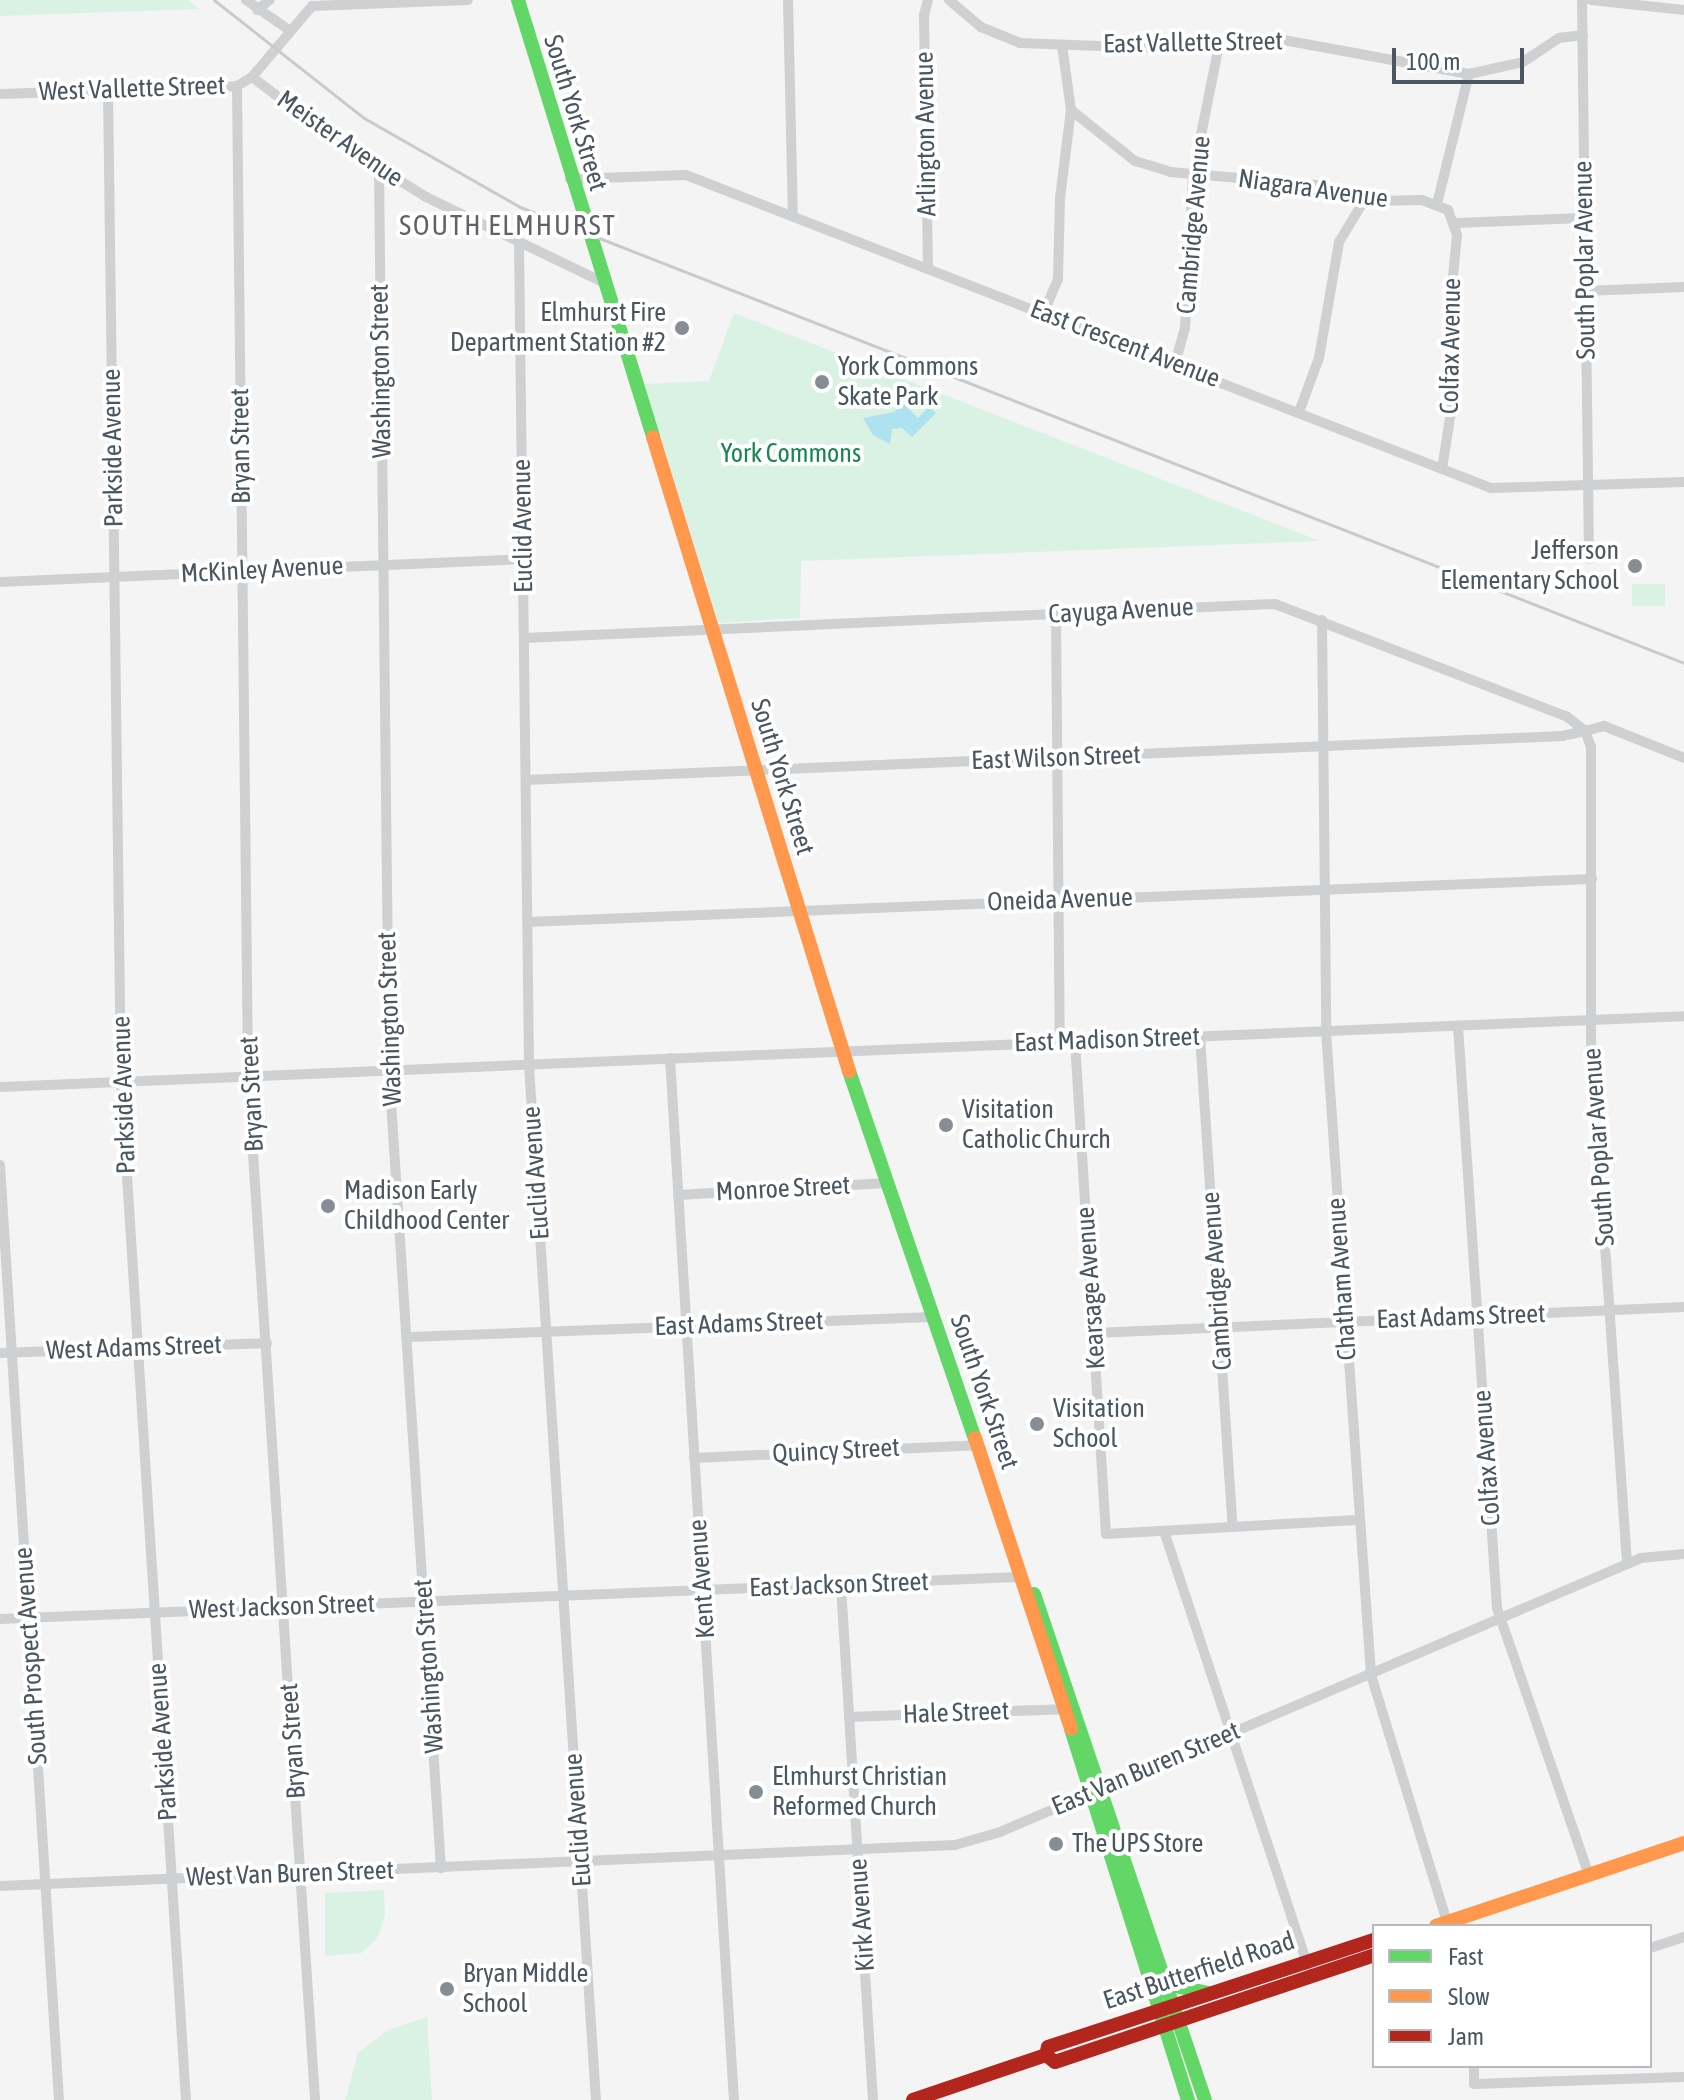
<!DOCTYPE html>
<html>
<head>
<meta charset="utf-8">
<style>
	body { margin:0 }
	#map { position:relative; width:1684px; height:2100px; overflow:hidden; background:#f4f4f4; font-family:"Asap Condensed",sans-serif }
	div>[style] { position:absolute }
	.green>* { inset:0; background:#d9f2e3; transform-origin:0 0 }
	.water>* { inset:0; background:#aee2f0 }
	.street>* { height:10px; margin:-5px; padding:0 5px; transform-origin:5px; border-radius:5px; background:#ced0d2 }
	.fast>* { height:14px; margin:-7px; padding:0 7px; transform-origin:7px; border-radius:7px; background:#63d668 }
	.slow>* { height:14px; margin:-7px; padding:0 7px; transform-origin:7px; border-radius:7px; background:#ff974d }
	.jam>* { height:14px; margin:-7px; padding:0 7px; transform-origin:7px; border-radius:7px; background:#b3261e }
	.rail>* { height:3px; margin:-1.5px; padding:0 1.5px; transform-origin:1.5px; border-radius:1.5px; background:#c9cacc }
	.dots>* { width:22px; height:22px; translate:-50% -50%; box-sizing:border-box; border:4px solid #fff; border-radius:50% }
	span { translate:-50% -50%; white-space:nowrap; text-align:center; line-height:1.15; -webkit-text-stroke:8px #fff; paint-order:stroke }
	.street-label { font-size:26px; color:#4a5661 }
	.poi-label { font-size:26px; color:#4a5661 }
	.right { translate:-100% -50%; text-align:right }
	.left { translate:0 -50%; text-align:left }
	.park-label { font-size:26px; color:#17864f }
	.neighbourhood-label { font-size:28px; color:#5f6368; letter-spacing:2px }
	.legend { position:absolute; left:1372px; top:1924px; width:280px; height:144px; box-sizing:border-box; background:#fff; border:2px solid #b7bbc0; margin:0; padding:10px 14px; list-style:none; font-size:24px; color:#4a5661 }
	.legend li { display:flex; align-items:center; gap:16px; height:40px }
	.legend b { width:40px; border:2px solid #b7bbc0 }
	.scale { position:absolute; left:1392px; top:48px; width:132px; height:36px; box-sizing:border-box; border:4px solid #4a5661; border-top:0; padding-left:10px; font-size:24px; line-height:28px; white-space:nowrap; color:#4a5661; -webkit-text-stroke:6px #fff; paint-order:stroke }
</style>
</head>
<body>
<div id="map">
	<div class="green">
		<i style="clip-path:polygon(0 0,188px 0,199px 9px,0 16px)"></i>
		<i style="clip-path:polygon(734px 313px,1320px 541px,801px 561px,800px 618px,719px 623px,644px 384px,709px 381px)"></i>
		<i style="left:1632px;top:584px;width:33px;height:22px"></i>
		<i style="clip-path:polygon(384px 1890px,385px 1915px,377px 1939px,361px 1953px,325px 1956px,325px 1893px)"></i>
		<i style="clip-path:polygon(427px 2017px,432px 2100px,345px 2100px,358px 2053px,388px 2030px)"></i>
	</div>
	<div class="water">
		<i style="clip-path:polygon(903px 403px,918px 418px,929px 407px,936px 413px,912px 437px,902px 428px,892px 429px,890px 444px,873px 435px,863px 418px,894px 412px)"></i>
	</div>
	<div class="street">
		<i style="left:246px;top:0;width:52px;rotate:34.9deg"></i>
		<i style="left:788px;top:0;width:217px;rotate:88.7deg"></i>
		<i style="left:928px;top:0;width:16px;rotate:105deg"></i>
		<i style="left:924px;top:15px;width:254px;rotate:89.1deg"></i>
		<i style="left:949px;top:0;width:42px;rotate:40.2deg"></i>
		<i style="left:981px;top:27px;width:42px;rotate:22.3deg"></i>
		<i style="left:1020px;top:43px;width:132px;rotate:2.2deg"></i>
		<i style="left:1152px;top:48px;width:126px;rotate:-4.1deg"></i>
		<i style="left:1278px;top:39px;width:194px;rotate:10.4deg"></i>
		<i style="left:1469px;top:74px;width:55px;rotate:-12.5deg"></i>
		<i style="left:1523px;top:62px;width:43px;rotate:-33.7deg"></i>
		<i style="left:1559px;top:38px;width:24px;rotate:-7deg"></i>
		<i style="left:1582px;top:0;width:559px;rotate:89.28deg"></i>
		<i style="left:1591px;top:0;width:94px;rotate:6.1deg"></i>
		<i style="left:257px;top:10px;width:16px;rotate:-38deg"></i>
		<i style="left:1062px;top:45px;width:66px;rotate:82.1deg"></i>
		<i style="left:1071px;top:110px;width:82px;rotate:38.6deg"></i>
		<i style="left:1135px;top:161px;width:37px;rotate:17deg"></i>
		<i style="left:1170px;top:172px;width:147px;rotate:5.1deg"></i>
		<i style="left:1316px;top:185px;width:63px;rotate:14.7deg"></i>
		<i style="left:1377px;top:201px;width:45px;rotate:-1.3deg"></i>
		<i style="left:1422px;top:200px;width:28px;rotate:21deg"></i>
		<i style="left:1448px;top:210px;width:27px;rotate:70deg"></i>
		<i style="left:1457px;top:235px;width:81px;rotate:95.6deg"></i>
		<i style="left:1449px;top:316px;width:70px;rotate:85.1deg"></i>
		<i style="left:1455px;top:386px;width:84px;rotate:98.9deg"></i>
		<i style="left:252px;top:77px;width:109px;rotate:37.2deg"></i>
		<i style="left:339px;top:143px;width:102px;rotate:31.8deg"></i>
		<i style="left:426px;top:197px;width:196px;rotate:25.7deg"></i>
		<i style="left:237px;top:86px;width:991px;rotate:89.36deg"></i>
		<i style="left:248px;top:1077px;width:1025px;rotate:86.25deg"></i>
		<i style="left:108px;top:89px;width:993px;rotate:89.25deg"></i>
		<i style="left:121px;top:1082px;width:1020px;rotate:86.35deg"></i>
		<i style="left:0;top:94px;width:237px;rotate:-1.9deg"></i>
		<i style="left:237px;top:86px;width:17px;rotate:-31deg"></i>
		<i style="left:252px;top:77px;width:93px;rotate:-49.8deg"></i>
		<i style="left:312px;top:6px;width:156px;rotate:-2.2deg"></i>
		<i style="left:379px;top:169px;width:902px;rotate:89.36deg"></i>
		<i style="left:389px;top:1071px;width:799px;rotate:86.27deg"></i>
		<i style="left:570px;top:179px;width:116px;rotate:-2deg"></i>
		<i style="left:686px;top:175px;width:864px;rotate:21.25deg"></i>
		<i style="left:1491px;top:488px;width:193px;rotate:-1.8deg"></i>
		<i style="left:1437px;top:204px;width:134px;rotate:-76.2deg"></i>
		<i style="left:1456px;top:223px;width:127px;rotate:-2.3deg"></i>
		<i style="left:519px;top:245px;width:820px;rotate:89.3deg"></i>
		<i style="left:529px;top:1065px;width:1037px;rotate:86.3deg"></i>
		<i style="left:1585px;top:291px;width:99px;rotate:-2.3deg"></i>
		<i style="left:1044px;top:312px;width:36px;rotate:-67deg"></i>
		<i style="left:1058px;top:279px;width:81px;rotate:-88.6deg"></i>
		<i style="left:1060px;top:198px;width:89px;rotate:-82.9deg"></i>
		<i style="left:1175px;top:363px;width:36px;rotate:-74deg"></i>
		<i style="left:1185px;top:328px;width:153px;rotate:-87deg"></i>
		<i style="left:1193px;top:175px;width:138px;rotate:-78.7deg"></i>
		<i style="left:1299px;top:412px;width:58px;rotate:-69.7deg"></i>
		<i style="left:1319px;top:358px;width:118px;rotate:-80.2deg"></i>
		<i style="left:1339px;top:242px;width:50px;rotate:-58.8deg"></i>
		<i style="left:0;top:582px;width:525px;rotate:-2.51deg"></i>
		<i style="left:1056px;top:614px;width:428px;rotate:89.5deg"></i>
		<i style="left:1322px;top:620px;width:411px;rotate:89.4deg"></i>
		<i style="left:1326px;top:1031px;width:646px;rotate:86deg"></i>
		<i style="left:1371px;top:1675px;width:263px;rotate:72.9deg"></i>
		<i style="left:525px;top:638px;width:751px;rotate:-2.6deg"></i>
		<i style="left:1275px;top:604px;width:312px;rotate:21.1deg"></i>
		<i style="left:1566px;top:716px;width:24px;rotate:38deg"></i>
		<i style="left:1585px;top:731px;width:20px;rotate:-15deg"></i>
		<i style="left:1604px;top:726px;width:86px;rotate:21.8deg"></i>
		<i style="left:526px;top:780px;width:1037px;rotate:-2.43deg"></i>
		<i style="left:1562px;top:736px;width:24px;rotate:-12deg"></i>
		<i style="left:1585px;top:731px;width:17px;rotate:69deg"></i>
		<i style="left:1591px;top:747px;width:295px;rotate:90deg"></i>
		<i style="left:1591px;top:1042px;width:523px;rotate:86.05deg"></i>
		<i style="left:528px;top:922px;width:1065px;rotate:-2.31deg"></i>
		<i style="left:1458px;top:1026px;width:583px;rotate:86.17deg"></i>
		<i style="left:1497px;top:1608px;width:282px;rotate:71deg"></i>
		<i style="left:1200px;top:1036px;width:492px;rotate:86.2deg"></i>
		<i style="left:1075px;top:1042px;width:493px;rotate:86.4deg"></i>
		<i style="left:1106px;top:1534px;width:251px;rotate:-3.2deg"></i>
		<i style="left:670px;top:1058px;width:1044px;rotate:86.49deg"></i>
		<i style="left:0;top:1087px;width:1685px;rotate:-2.41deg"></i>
		<i style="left:0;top:1165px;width:937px;rotate:86.39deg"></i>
		<i style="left:678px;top:1195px;width:209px;rotate:-3.3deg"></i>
		<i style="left:1095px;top:1333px;width:590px;rotate:-2.53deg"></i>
		<i style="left:409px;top:1337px;width:523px;rotate:-2.19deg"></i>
		<i style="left:0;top:1353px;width:267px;rotate:-2.1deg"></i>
		<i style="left:694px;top:1458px;width:283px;rotate:-2.6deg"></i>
		<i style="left:1164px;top:1531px;width:458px;rotate:71.7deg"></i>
		<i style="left:841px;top:1586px;width:515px;rotate:86.44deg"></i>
		<i style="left:0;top:1619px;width:1019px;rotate:-2.36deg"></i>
		<i style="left:849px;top:1717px;width:214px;rotate:-2.1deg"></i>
		<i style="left:0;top:1886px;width:956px;rotate:-2.46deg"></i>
		<i style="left:955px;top:1845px;width:47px;rotate:-16.1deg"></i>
		<i style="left:1000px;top:1832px;width:697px;rotate:-23.14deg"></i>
		<i style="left:1641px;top:1558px;width:43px;rotate:-5.3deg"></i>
		<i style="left:1650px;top:1948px;width:36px;rotate:-18deg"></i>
		<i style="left:1474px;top:2066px;width:18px;rotate:90deg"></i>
		<i style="left:1474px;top:2084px;width:210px;rotate:-1.9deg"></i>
	</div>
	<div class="fast">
		<i style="left:518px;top:0;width:457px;rotate:72.8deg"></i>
		<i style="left:849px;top:1071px;width:388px;rotate:71.1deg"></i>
		<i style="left:1034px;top:1594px;width:534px;rotate:71.33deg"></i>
		<i style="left:1071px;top:1729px;width:389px;rotate:72.5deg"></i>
		<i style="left:1166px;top:1976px;width:18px;rotate:38deg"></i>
		<i style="left:1180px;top:1987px;width:29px;rotate:12deg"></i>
	</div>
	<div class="slow">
		<i style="left:653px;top:437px;width:664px;rotate:72.82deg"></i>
		<i style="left:975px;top:1438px;width:306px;rotate:71.7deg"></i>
		<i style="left:1436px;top:1926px;width:262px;rotate:-18.5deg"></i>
	</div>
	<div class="jam">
		<i style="left:1046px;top:2055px;width:11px;rotate:38deg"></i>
		<i style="left:1055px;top:2062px;width:336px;rotate:-18.5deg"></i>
		<i style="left:913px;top:2100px;width:140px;rotate:-18.7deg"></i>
		<i style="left:1046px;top:2055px;width:8px;rotate:-76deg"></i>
		<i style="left:1048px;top:2047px;width:343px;rotate:-18.2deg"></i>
	</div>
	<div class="rail">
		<i style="left:214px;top:0;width:191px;rotate:38.2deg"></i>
		<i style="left:364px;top:118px;width:180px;rotate:29.7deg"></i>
		<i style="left:520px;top:207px;width:1250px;rotate:21.39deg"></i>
	</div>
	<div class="dots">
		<i style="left:682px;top:328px;background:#868d94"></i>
		<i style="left:822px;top:382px;background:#868d94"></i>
		<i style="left:1635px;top:566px;background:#868d94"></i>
		<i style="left:946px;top:1125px;background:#868d94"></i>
		<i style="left:328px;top:1206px;background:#868d94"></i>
		<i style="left:1037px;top:1424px;background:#868d94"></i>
		<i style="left:756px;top:1792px;background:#868d94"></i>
		<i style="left:1056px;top:1844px;background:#868d94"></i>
		<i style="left:447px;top:1989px;background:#868d94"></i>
	</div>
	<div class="street-label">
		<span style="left:1193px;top:43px;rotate:-1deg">East Vallette Street</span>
		<span style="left:132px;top:89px;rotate:-2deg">West Vallette Street</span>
		<span style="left:575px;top:113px;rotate:73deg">South York Street</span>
		<span style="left:926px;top:134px;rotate:-91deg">Arlington Avenue</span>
		<span style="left:340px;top:139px;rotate:35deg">Meister Avenue</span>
		<span style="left:1313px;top:189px;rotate:8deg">Niagara Avenue</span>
		<span style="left:1194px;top:225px;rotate:-85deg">Cambridge Avenue</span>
		<span style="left:1585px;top:260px;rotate:-91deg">South Poplar Avenue</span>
		<span style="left:1125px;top:344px;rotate:21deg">East Crescent Avenue</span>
		<span style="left:1451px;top:346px;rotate:-89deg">Colfax Avenue</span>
		<span style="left:381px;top:371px;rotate:-91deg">Washington Street</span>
		<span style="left:241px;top:446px;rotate:-91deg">Bryan Street</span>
		<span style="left:113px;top:448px;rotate:-91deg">Parkside Avenue</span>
		<span style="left:523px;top:526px;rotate:-91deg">Euclid Avenue</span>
		<span style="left:262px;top:570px;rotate:-3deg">McKinley Avenue</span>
		<span style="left:1121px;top:611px;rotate:-3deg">Cayuga Avenue</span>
		<span style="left:1056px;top:758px;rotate:-2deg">East Wilson Street</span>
		<span style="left:782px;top:777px;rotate:73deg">South York Street</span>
		<span style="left:1060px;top:900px;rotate:-2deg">Oneida Avenue</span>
		<span style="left:390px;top:1019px;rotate:-92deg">Washington Street</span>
		<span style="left:1107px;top:1040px;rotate:-2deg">East Madison Street</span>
		<span style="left:252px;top:1094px;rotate:-93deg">Bryan Street</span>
		<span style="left:124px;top:1095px;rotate:-92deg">Parkside Avenue</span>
		<span style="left:1599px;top:1147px;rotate:-94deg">South Poplar Avenue</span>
		<span style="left:536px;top:1173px;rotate:-94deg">Euclid Avenue</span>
		<span style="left:783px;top:1189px;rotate:-3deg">Monroe Street</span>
		<span style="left:1342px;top:1279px;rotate:-94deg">Chatham Avenue</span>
		<span style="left:1217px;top:1281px;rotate:-94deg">Cambridge Avenue</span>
		<span style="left:1091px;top:1288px;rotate:-94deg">Kearsage Avenue</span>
		<span style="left:1461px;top:1317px;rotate:-2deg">East Adams Street</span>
		<span style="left:739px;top:1324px;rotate:-2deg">East Adams Street</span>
		<span style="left:134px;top:1348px;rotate:-2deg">West Adams Street</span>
		<span style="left:984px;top:1392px;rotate:71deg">South York Street</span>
		<span style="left:836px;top:1451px;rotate:-3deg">Quincy Street</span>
		<span style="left:1487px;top:1458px;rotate:-94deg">Colfax Avenue</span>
		<span style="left:702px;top:1579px;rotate:-94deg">Kent Avenue</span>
		<span style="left:839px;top:1585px;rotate:-2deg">East Jackson Street</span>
		<span style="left:282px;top:1607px;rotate:-2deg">West Jackson Street</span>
		<span style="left:31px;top:1656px;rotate:-94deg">South Prospect Avenue</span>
		<span style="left:429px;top:1666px;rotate:-94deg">Washington Street</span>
		<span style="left:956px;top:1713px;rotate:-2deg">Hale Street</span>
		<span style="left:293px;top:1741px;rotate:-94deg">Bryan Street</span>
		<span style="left:163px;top:1742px;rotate:-94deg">Parkside Avenue</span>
		<span style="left:1146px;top:1769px;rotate:-23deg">East Van Buren Street</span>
		<span style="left:578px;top:1820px;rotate:-94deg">Euclid Avenue</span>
		<span style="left:290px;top:1874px;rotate:-2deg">West Van Buren Street</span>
		<span style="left:862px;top:1915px;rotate:-94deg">Kirk Avenue</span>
		<span style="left:1199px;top:1971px;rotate:-18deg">East Butterfield Road</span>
	</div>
	<div class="poi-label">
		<span class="right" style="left:666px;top:328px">Elmhurst Fire<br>Department Station #2</span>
		<span class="left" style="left:838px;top:382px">York Commons<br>Skate Park</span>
		<span class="right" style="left:1619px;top:566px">Jefferson<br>Elementary School</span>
		<span class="left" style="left:962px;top:1125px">Visitation<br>Catholic Church</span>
		<span class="left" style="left:344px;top:1206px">Madison Early<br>Childhood Center</span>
		<span class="left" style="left:1053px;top:1424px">Visitation<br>School</span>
		<span class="left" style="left:772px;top:1792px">Elmhurst Christian<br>Reformed Church</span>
		<span class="left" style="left:1072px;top:1844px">The UPS Store</span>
		<span class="left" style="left:463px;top:1989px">Bryan Middle<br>School</span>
	</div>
	<div class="park-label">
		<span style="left:791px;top:454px">York Commons</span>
	</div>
	<div class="neighbourhood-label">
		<span style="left:508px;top:225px">SOUTH ELMHURST</span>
	</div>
	<ul class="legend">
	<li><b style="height:10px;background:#63d668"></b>Fast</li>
	<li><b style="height:10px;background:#ff974d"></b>Slow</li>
	<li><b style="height:10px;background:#b3261e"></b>Jam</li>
	</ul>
	<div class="scale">100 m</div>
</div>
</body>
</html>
